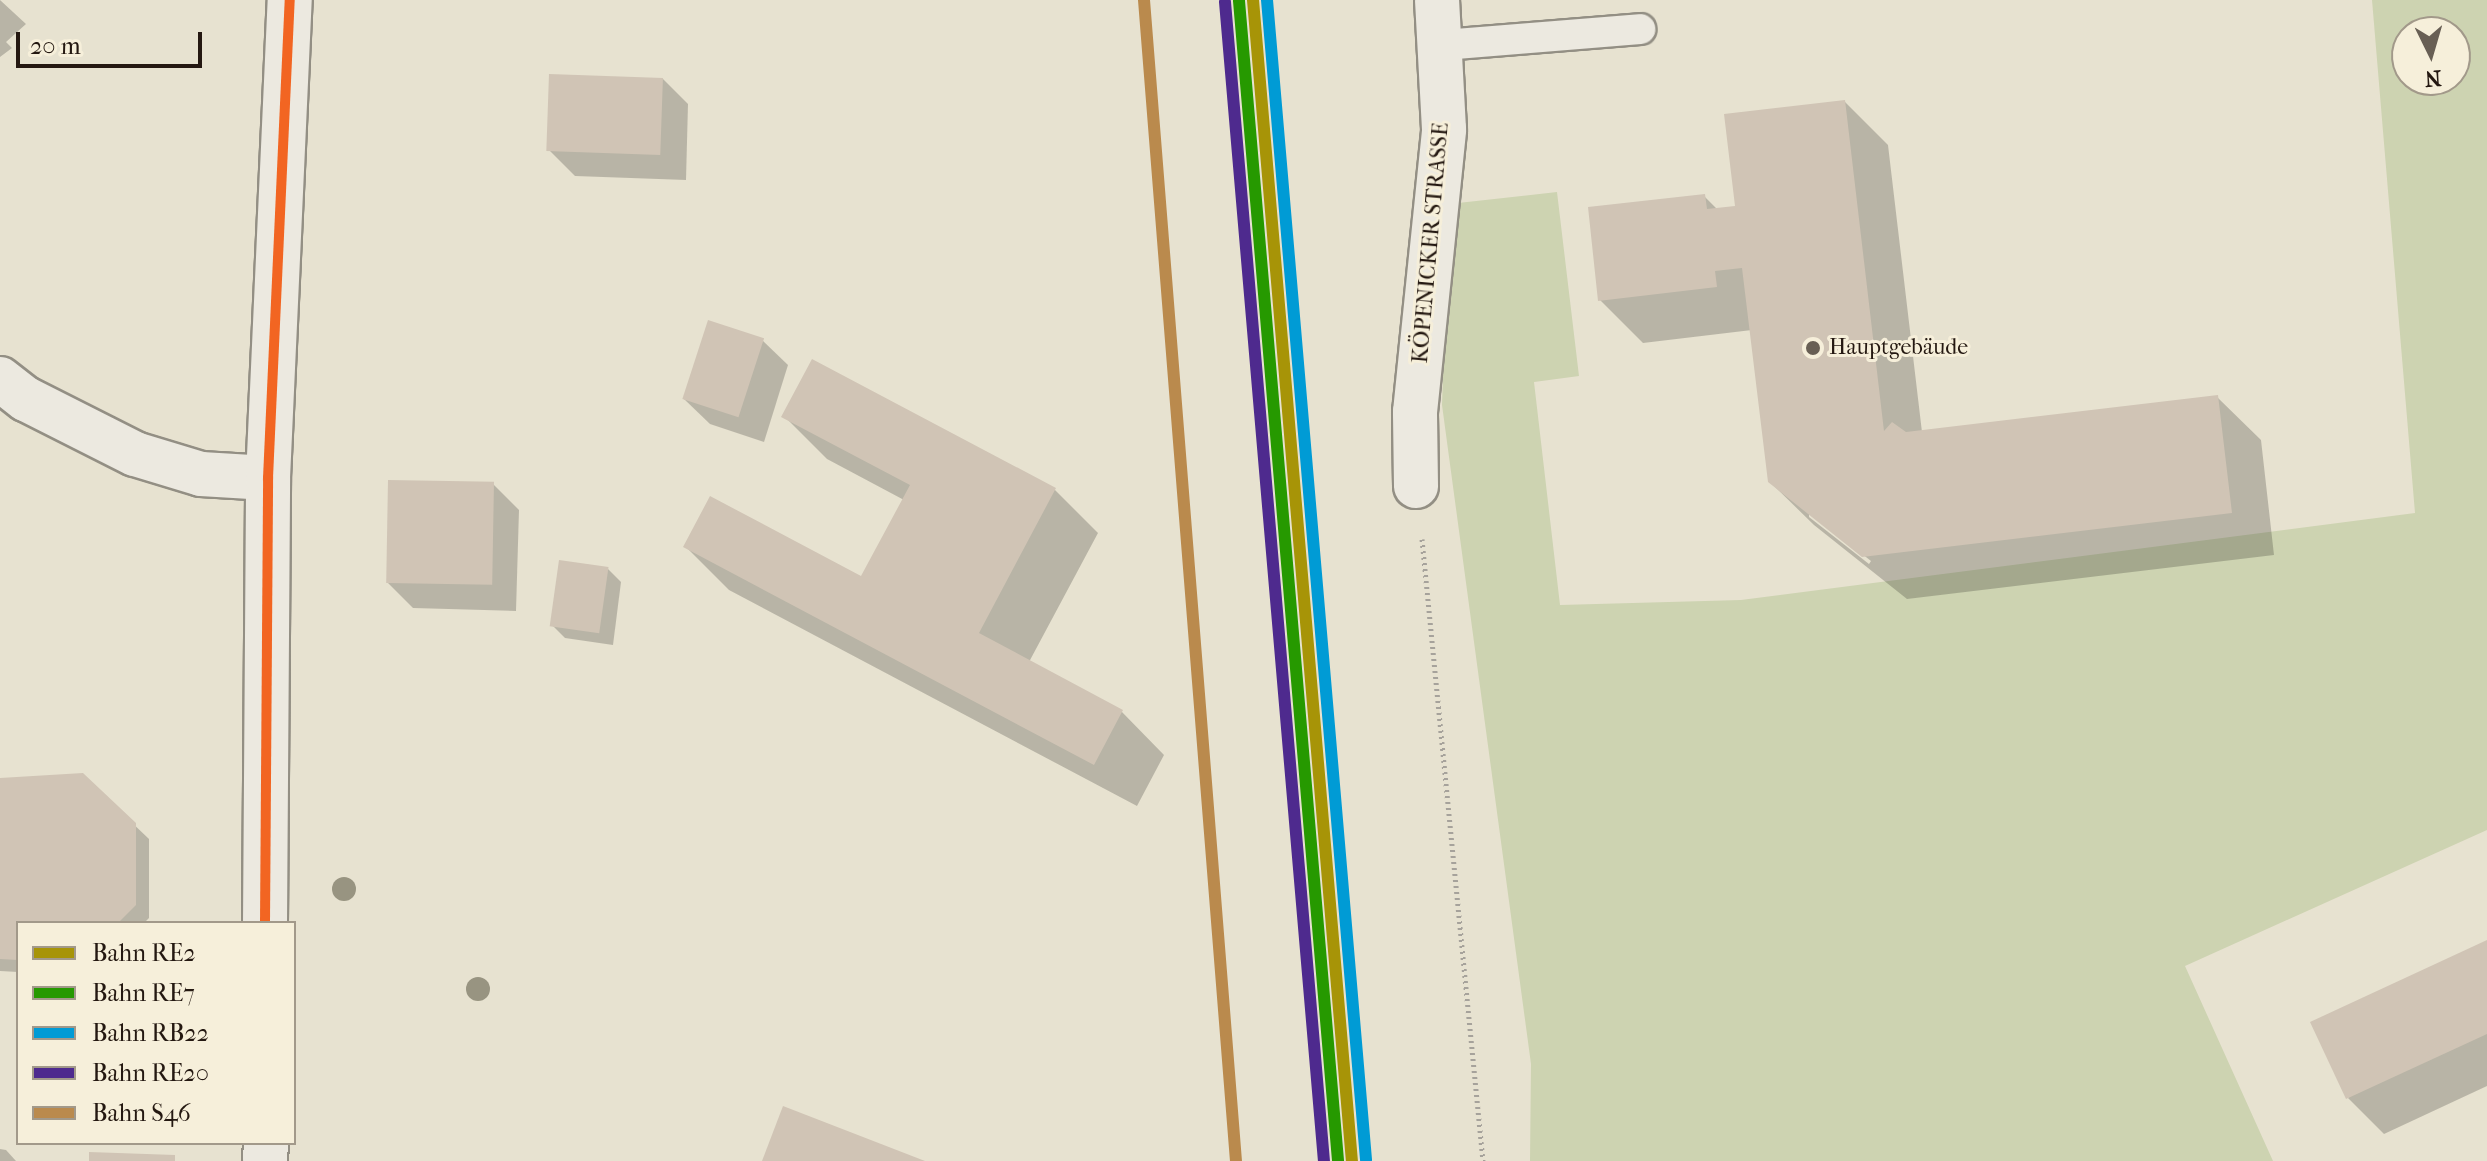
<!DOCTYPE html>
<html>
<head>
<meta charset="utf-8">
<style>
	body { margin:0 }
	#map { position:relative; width:2487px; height:1161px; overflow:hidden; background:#e7e2d0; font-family:"IM FELL French Canon",serif }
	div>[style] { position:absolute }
	.green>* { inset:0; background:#cdd3b1 }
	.shadow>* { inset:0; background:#0003 }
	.building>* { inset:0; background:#d0c4b5; transform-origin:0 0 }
	.path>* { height:5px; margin-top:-2.5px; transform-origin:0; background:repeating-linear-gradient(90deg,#a6a29b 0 2px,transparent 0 6px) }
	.roads { filter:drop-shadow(2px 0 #938f84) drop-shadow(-2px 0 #938f84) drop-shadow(0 2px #938f84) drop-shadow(0 -2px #938f84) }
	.service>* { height:30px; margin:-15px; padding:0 15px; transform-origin:15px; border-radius:15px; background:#ece9e0 }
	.minor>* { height:44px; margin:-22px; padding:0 22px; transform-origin:22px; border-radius:22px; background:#ece9e0 }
	.secondary>* { height:44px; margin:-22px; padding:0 22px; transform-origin:22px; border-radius:22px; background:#ece9e0 }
	.bus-1>* { height:10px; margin:-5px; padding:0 5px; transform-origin:5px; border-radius:5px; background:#f26522 }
	.rail-1>* { height:12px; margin:-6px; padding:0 6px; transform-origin:6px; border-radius:6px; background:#a79407 }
	.rail-2>* { height:12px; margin:-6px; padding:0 6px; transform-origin:6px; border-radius:6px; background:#269900 }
	.rail-3>* { height:12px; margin:-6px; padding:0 6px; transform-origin:6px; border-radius:6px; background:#009bd5 }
	.rail-4>* { height:12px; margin:-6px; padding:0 6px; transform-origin:6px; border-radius:6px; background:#4e2a8e }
	.rail-5>* { height:12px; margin:-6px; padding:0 6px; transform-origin:6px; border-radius:6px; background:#ba8a4d }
	.trees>* { width:24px; height:24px; margin:-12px; border-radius:50%; background:#989481 }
	.dots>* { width:22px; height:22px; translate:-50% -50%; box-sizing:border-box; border:4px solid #f6efda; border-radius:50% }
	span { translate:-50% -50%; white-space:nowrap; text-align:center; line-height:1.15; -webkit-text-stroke:6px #f6efda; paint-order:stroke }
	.street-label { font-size:22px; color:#241811 }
	.poi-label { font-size:22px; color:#241811 }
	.left { translate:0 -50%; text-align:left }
	.legend { position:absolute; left:16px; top:921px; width:280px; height:224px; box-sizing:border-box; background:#f6efda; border:2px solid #a2998a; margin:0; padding:10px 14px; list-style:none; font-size:24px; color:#241811 }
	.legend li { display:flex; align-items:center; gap:16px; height:40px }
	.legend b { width:40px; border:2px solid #a2998a }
	.north { position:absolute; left:2391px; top:16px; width:80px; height:80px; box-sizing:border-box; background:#f6efda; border:2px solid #a2998a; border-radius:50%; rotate:175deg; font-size:22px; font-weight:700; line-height:32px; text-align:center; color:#241811 }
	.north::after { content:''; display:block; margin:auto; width:28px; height:36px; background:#685f54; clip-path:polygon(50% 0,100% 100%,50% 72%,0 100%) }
	.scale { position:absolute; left:16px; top:32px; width:186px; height:36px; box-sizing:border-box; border:4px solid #241811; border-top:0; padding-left:10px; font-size:24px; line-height:28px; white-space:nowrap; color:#241811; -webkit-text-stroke:6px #f6efda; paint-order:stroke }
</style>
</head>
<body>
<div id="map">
	<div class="green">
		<i style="clip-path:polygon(evenodd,2372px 0,2487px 0,2487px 830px,2185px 966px,2273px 1161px,1530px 1161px,1531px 1064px,1442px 405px,1449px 204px,1557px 192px,1579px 376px,1534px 382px,1560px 605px,1741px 600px,2415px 513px,2372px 0,2407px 32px,2455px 32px,2455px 80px,2407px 80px,2407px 32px)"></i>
	</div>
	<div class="shadow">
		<i style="clip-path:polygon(0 0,26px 24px,6px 42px,12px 48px,0 57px)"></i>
		<i style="clip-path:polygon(662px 78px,688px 104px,686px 180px,575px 176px,549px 150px)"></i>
		<i style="clip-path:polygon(evenodd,1845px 102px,1888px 145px,1922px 432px,2217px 397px,2261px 440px,2274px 555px,1907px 599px,1814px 525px,1770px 482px,1752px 330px,1643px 343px,1600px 300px,1704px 196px,1718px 210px,1737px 208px,1845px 102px,1809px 512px,1871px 561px,1869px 564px,1809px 517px,1809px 512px)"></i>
		<i style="clip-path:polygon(762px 340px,788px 365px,764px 442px,710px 424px,684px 399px)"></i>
		<i style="clip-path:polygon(784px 416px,1055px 490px,1098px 533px,1029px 662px,1122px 712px,1164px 755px,1137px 806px,729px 590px,686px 547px,862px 579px,904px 500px,827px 459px)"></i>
		<i style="clip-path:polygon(493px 484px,519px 510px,516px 611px,413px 608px,387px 582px)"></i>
		<i style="clip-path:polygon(608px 569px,621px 582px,613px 645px,565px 638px,552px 625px)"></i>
		<i style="clip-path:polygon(82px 775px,149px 839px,149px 918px,144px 923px,18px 923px,18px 972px,0 971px,0 780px)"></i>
		<i style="clip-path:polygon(2487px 942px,2487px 1086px,2384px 1134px,2348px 1098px)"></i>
		<i style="clip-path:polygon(0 1149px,6px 1150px,16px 1161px,0 1161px)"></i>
	</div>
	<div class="building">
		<i style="left:549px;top:74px;width:114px;height:77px;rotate:2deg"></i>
		<i style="clip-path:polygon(1845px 100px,1884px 431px,1892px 422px,1906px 432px,2218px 395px,2232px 513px,1862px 557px,1768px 482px,1742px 268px,1715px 271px,1717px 287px,1598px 301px,1588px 207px,1705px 194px,1707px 209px,1735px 206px,1724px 114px)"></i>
		<i style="left:708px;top:320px;width:59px;height:83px;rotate:18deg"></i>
		<i style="clip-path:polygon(812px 359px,1056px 488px,979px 633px,1123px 710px,1094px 765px,683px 547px,710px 496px,861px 576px,910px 485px,781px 417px)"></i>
		<i style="left:388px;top:480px;width:106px;height:103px;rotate:1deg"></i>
		<i style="left:559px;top:560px;width:50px;height:67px;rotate:8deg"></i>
		<i style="clip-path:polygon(83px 773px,136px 823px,136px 905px,118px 923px,18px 923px,18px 960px,0 959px,0 778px)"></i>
		<i style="clip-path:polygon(2487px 940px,2487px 1034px,2346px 1099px,2310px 1022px)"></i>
		<i style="clip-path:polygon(783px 1106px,925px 1161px,762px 1161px)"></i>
		<i style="clip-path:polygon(89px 1152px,175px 1155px,175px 1161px,89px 1161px)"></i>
	</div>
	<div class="path">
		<i style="left:1422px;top:539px;width:625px;rotate:84.4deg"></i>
	</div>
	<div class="roads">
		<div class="service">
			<i style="left:1443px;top:45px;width:198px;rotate:-4.6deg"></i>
		</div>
		<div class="minor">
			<i style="left:0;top:379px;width:33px;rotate:38deg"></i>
			<i style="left:26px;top:399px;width:122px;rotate:26.8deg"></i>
			<i style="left:135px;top:454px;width:69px;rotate:16.9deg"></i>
			<i style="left:201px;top:474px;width:67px;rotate:3.4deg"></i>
			<i style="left:1416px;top:486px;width:74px;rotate:-90.8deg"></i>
			<i style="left:1415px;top:412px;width:284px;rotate:-84.1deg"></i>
			<i style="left:1444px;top:129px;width:129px;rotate:-93.1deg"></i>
		</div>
		<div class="secondary">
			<i style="left:265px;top:923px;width:445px;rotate:-89.6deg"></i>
			<i style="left:268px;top:478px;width:479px;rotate:-87.4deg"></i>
			<i style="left:265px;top:1161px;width:18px;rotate:-87deg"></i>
		</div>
	</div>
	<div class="bus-1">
		<i style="left:265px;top:923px;width:445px;rotate:-89.6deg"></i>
		<i style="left:268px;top:478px;width:479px;rotate:-87.4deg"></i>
	</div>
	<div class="rail-1">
		<i style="left:1253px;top:0;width:1165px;rotate:85.13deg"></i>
	</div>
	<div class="rail-2">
		<i style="left:1239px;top:1px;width:1164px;rotate:85.12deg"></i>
	</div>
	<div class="rail-3">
		<i style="left:1267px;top:0;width:1164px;rotate:85.12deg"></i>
	</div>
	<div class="rail-4">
		<i style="left:1225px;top:2px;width:1163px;rotate:85.12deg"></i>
	</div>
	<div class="rail-5">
		<i style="left:1144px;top:0;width:1165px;rotate:85.47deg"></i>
	</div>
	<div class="trees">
		<i style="left:344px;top:889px"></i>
		<i style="left:478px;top:989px"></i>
	</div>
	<div class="dots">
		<i style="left:1813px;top:348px;background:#685f54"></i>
	</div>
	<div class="street-label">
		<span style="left:1431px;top:243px;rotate:-85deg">KÖPENICKER STRASSE</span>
	</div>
	<div class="poi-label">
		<span class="left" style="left:1829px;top:348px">Hauptgebäude</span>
	</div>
	<ul class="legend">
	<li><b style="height:10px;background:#a79407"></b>Bahn RE2</li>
	<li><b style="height:10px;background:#269900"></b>Bahn RE7</li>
	<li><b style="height:10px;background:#009bd5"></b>Bahn RB22</li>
	<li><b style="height:10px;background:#4e2a8e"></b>Bahn RE20</li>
	<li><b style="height:10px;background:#ba8a4d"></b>Bahn S46</li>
	</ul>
	<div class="north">N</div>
	<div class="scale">20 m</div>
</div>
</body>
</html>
